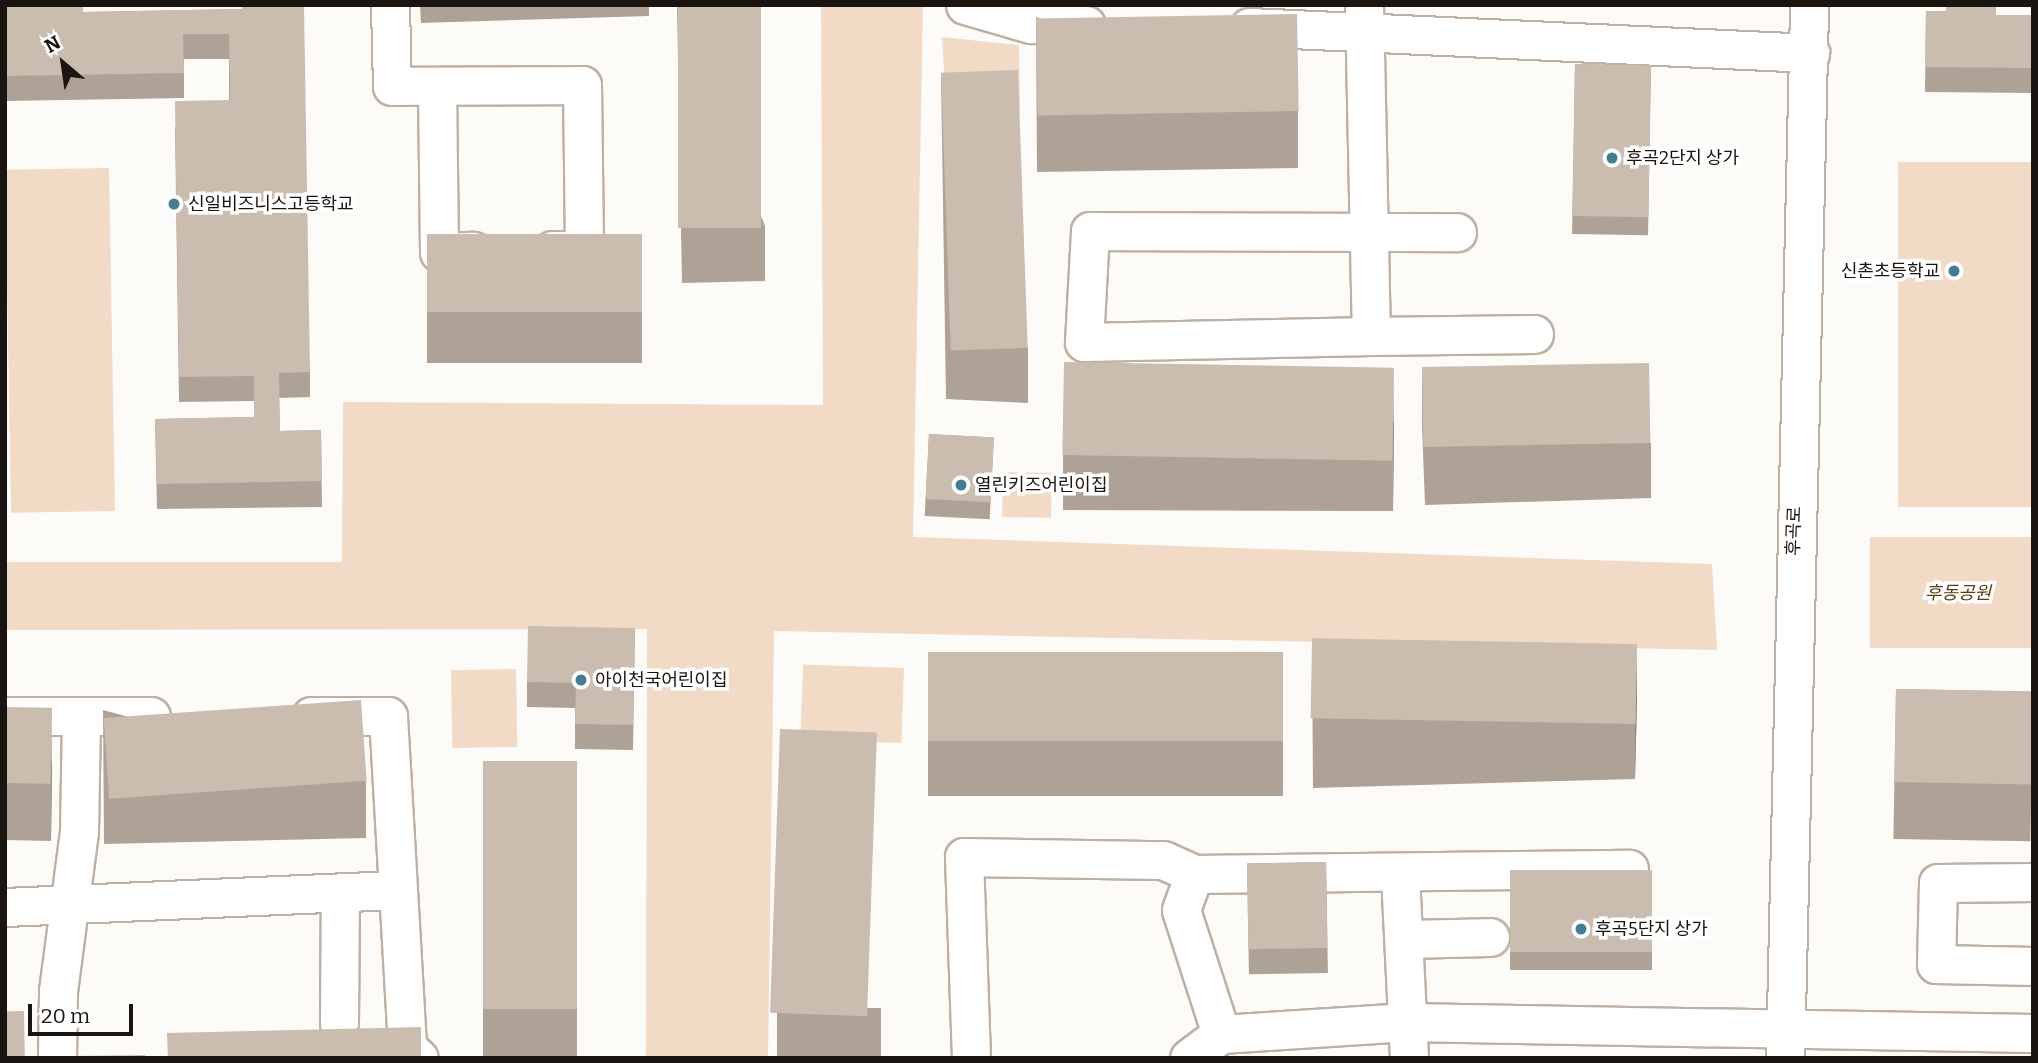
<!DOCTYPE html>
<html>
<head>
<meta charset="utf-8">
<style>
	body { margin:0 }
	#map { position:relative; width:2038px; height:1063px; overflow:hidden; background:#fdfbf8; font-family:Bitter,"Noto Sans KR",serif }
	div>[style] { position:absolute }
	.green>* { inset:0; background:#f1dbc6; transform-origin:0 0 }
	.roads { filter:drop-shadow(2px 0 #beb0a3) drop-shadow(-2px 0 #beb0a3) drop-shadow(0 2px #beb0a3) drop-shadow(0 -2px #beb0a3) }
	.minor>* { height:37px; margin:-18.5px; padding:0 18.5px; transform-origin:18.5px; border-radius:18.5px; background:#fff }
	.wall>* { inset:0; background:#aea296; transform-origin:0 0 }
	.shaded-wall>* { inset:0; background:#8d847a }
	.building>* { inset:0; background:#cabcaf; transform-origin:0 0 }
	.dots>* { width:19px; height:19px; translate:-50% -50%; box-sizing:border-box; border:4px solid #fff; border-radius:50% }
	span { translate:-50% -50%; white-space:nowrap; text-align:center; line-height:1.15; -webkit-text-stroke:7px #fff; paint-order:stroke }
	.poi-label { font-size:18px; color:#1a1510 }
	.left { translate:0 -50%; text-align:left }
	.right { translate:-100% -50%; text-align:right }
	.street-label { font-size:18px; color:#1a1510 }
	.park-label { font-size:18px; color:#5c390c; font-style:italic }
	.frame { position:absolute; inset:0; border:7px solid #1a1510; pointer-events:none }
	.north { position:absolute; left:28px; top:28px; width:70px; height:70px; -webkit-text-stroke:5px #fff; paint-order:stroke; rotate:331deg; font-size:19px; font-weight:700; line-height:28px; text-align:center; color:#1a1510 }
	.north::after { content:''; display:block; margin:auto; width:24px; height:32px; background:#1a1510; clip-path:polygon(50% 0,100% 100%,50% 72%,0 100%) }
	.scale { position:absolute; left:28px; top:1004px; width:105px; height:32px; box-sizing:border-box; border:4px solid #1a1510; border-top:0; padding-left:9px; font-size:21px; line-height:24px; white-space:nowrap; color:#1a1510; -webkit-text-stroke:5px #fff; paint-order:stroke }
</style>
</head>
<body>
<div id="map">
	<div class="green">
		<i style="clip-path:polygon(821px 5px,923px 5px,913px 537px,1712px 564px,1717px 650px,774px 631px,768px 1058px,646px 1058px,647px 629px,5px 630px,5px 562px,342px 562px,343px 402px,823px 405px)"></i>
		<i style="clip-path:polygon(942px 37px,1019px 45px,1020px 109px,946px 107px)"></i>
		<i style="left:1898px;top:162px;width:135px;height:345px"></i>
		<i style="left:109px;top:168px;width:343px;height:104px;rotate:89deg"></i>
		<i style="left:1003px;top:472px;width:49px;height:45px;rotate:1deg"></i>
		<i style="left:2033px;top:537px;width:111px;height:163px;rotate:90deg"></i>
		<i style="left:904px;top:668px;width:75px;height:101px;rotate:92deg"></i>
		<i style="left:516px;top:669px;width:78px;height:65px;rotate:89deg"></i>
	</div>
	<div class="roads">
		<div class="minor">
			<i style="left:390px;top:5px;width:81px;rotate:88.6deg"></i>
			<i style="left:392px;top:86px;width:190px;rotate:-0.3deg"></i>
			<i style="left:582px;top:85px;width:165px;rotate:89.3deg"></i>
			<i style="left:584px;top:250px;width:32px;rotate:180deg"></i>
			<i style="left:965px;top:5px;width:69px;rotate:16.1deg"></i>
			<i style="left:1031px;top:24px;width:55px;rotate:1deg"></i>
			<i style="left:1364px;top:5px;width:331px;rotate:88.8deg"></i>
			<i style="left:1371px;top:336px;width:163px;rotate:-0.7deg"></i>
			<i style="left:1249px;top:27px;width:562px;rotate:2.65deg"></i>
			<i style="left:437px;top:86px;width:166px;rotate:89.3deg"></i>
			<i style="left:439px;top:252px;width:34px;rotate:-2deg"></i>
			<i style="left:1371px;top:336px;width:287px;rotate:178.8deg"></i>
			<i style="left:1084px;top:342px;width:111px;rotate:-86.9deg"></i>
			<i style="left:1090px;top:231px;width:367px;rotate:0.2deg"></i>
			<i style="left:5px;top:716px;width:146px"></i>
			<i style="left:311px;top:716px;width:77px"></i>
			<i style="left:388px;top:716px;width:332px;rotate:86.7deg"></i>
			<i style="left:407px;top:1047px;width:16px;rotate:43deg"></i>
			<i style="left:1194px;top:874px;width:38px;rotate:110deg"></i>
			<i style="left:1181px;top:910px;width:130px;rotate:72.1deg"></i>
			<i style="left:1400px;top:874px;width:184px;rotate:87.2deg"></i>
			<i style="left:2033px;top:882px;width:95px;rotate:179.4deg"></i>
			<i style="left:1938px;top:883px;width:81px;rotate:91.4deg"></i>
			<i style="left:1936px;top:964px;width:97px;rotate:1.2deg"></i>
			<i style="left:5px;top:907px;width:393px;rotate:-2.5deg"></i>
			<i style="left:1404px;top:939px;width:86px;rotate:-1.3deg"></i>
			<i style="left:339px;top:1023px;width:130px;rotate:-89.6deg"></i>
			<i style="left:57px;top:1058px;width:67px;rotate:-89.1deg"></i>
			<i style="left:58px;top:991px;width:160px;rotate:-82.5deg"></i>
			<i style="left:79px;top:832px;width:116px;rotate:-89deg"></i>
			<i style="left:971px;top:1058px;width:201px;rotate:-92deg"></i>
			<i style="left:964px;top:857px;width:199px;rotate:0.9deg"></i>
			<i style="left:1163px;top:860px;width:34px;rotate:24deg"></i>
			<i style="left:1194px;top:874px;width:435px;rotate:-0.7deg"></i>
			<i style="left:1189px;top:1058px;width:40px;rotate:-37deg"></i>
			<i style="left:1221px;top:1034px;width:186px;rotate:-3.7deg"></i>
			<i style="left:1407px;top:1022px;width:626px;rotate:1.01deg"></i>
			<i style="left:1785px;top:1058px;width:1053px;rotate:-88.69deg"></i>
		</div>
	</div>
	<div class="wall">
		<i style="clip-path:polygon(5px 5px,83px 12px,242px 9px,310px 372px,310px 397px,279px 398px,280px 431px,321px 430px,322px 507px,157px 509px,155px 419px,254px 417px,254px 401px,179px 402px,175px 127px,229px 100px,229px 59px,184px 59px,184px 98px,5px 101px)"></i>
		<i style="clip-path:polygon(420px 5px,649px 5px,649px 16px,421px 23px)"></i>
		<i style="clip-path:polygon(677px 5px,765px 226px,765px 281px,682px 283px)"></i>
		<i style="clip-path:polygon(1926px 11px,1946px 11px,1996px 15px,2033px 15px,2033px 93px,1925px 92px)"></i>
		<i style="clip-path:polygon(1036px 17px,1298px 111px,1298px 168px,1037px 172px)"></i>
		<i style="left:1575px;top:64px;width:76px;height:170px;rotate:1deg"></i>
		<i style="clip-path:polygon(941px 74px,1028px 348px,1028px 403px,946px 399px)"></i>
		<i style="left:427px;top:234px;width:215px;height:129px"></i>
		<i style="clip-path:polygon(1422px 371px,1651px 443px,1651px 498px,1425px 505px,1422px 426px)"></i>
		<i style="clip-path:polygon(1394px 422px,1393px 511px,1063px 510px,1063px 455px)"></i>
		<i style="left:929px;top:434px;width:65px;height:82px;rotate:3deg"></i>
		<i style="clip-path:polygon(635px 628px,633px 750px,575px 749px,575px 708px,527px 707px,527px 682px)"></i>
		<i style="clip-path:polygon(1312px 650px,1637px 699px,1635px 779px,1313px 788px)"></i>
		<i style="left:1283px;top:652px;width:144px;height:355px;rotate:90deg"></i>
		<i style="left:1896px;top:689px;width:137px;height:150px;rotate:1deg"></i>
		<i style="clip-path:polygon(5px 707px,52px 765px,51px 841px,5px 840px)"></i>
		<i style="clip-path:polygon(103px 710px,366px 781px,366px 838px,104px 844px)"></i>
		<i style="left:577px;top:761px;width:297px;height:94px;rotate:90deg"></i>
		<i style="left:1326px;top:862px;width:111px;height:79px;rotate:89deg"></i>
		<i style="left:1652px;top:870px;width:100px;height:142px;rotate:90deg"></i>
		<i style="left:881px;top:1008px;width:50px;height:104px;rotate:90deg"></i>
	</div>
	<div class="shaded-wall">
		<i style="clip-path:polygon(1394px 367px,1394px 422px,1393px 511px,1393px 456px)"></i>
		<i style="clip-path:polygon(1637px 644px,1637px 699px,1635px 779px,1635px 724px)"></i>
		<i style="clip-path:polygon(52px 708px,52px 765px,51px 841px,51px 784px)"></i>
	</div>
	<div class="building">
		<i style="clip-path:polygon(5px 5px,83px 5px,83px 12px,242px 9px,242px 5px,304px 5px,310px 372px,279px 373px,280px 431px,321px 430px,322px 481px,157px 484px,155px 419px,254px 417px,254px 376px,179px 377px,175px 101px,230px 100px,229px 34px,183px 34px,184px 73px,5px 76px)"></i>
		<i style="left:678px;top:5px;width:83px;height:223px"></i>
		<i style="clip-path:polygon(1946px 5px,1996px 5px,1996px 15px,2033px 15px,2033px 68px,1925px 67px,1926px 11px,1946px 11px)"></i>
		<i style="left:1297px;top:14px;width:97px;height:261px;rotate:89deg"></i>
		<i style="left:1575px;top:64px;width:76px;height:152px;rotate:1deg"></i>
		<i style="left:1018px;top:70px;width:278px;height:77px;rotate:88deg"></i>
		<i style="left:427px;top:234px;width:215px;height:78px"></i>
		<i style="left:1064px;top:362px;width:330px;height:93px;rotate:1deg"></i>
		<i style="left:1649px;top:363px;width:80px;height:227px;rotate:89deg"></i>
		<i style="left:929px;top:434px;width:65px;height:65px;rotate:3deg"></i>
		<i style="clip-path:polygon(528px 626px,635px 628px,633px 725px,575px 724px,576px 683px,527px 682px)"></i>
		<i style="left:1637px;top:644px;width:80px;height:325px;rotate:91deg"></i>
		<i style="left:1283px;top:652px;width:89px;height:355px;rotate:90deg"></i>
		<i style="left:1896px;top:689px;width:137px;height:93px;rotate:1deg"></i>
		<i style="left:361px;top:700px;width:81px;height:258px;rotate:86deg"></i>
		<i style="left:5px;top:707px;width:47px;height:76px;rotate:1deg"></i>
		<i style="left:780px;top:729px;width:97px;height:284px;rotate:2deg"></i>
		<i style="left:577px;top:761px;width:248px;height:94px;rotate:90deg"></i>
		<i style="left:1326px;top:862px;width:86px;height:79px;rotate:89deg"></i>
		<i style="left:1652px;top:870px;width:82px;height:142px;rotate:90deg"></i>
		<i style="left:24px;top:1011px;width:47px;height:19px;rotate:89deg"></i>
		<i style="clip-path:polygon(421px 1027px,421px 1058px,168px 1058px,167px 1033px)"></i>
		<i style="clip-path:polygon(145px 1055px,145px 1058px,71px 1058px,71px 1056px)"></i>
	</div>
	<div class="dots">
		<i style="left:1612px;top:158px;background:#417e94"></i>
		<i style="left:174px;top:204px;background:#417e94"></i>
		<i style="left:1954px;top:271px;background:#417e94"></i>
		<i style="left:961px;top:485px;background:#417e94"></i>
		<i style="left:581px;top:680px;background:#417e94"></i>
		<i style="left:1581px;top:929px;background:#417e94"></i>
	</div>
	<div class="poi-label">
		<span class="left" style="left:1626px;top:158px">후곡2단지 상가</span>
		<span class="left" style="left:188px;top:204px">신일비즈니스고등학교</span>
		<span class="right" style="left:1940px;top:271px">신촌초등학교</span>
		<span class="left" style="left:975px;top:485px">열린키즈어린이집</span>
		<span class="left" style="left:595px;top:680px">아이천국어린이집</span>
		<span class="left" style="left:1595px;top:929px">후곡5단지 상가</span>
	</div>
	<div class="street-label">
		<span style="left:1794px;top:531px;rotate:-88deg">후곡로</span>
	</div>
	<div class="park-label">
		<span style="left:1958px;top:593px">후동공원</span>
	</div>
	<div class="frame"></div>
	<div class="north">N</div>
	<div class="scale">20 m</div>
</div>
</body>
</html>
